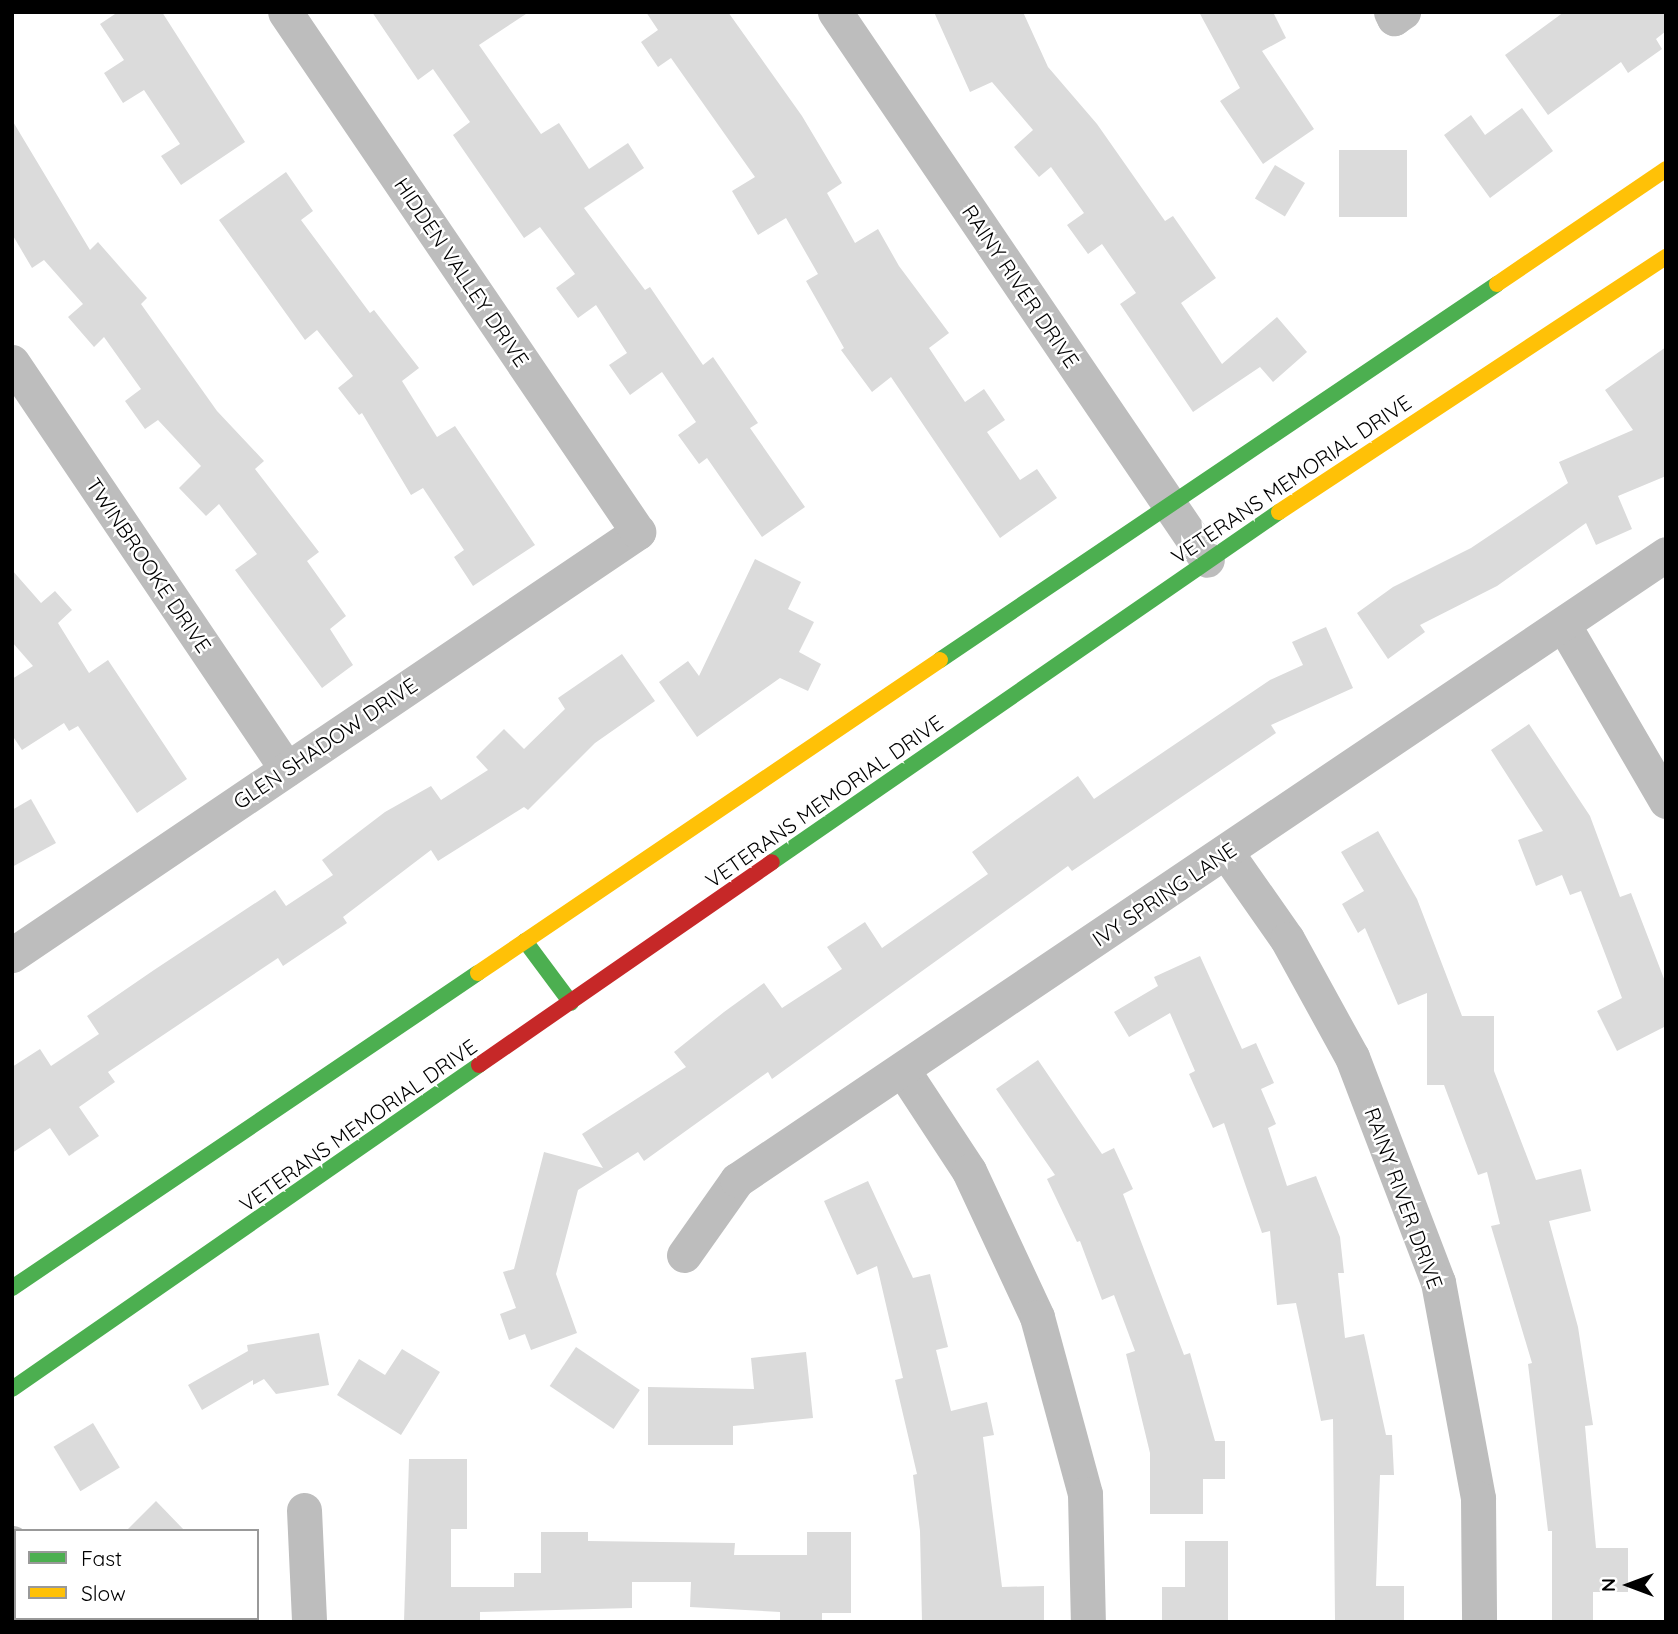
<!DOCTYPE html>
<html>
<head>
<meta charset="utf-8">
<style>
	body { margin:0 }
	#map { position:relative; width:1678px; height:1634px; overflow:hidden; background:#fff; font-family:Quicksand,sans-serif }
	div>[style] { position:absolute }
	.building>* { inset:0; background:#dbdbdb; transform-origin:0 0 }
	.street>* { height:35px; margin:-17.5px; padding:0 17.5px; transform-origin:17.5px; border-radius:17.5px; background:#bdbdbd }
	.fast>* { height:16px; margin:-8px; padding:0 8px; transform-origin:8px; border-radius:8px; background:#4caf50 }
	.slow>* { height:16px; margin:-8px; padding:0 8px; transform-origin:8px; border-radius:8px; background:#ffc107 }
	.jam>* { height:16px; margin:-8px; padding:0 8px; transform-origin:8px; border-radius:8px; background:#c62828 }
	span { translate:-50% -50%; white-space:nowrap; text-align:center; line-height:1.15; -webkit-text-stroke:5px #fff; paint-order:stroke }
	.street-label { font-size:21px; color:#000 }
	.frame { position:absolute; inset:0; border:14px solid #000; pointer-events:none }
	.legend { position:absolute; left:14px; top:1529px; width:245px; height:91px; box-sizing:border-box; background:#fff; border:2px solid #999; margin:0; padding:9px 12px; list-style:none; font-size:21px; color:#000 }
	.legend li { display:flex; align-items:center; gap:14px; height:35px }
	.legend b { width:35px; border:2px solid #999 }
	.north { position:absolute; left:1594px; top:1550px; width:70px; height:70px; -webkit-text-stroke:5px #fff; paint-order:stroke; rotate:270deg; font-size:19px; font-weight:700; line-height:28px; text-align:center; color:#000 }
	.north::after { content:''; display:block; margin:auto; width:24px; height:32px; background:#000; clip-path:polygon(50% 0,100% 100%,50% 72%,0 100%) }
</style>
</head>
<body>
<div id="map">
	<div class="building">
		<i style="clip-path:polygon(118px 12px,162px 12px,245px 142px,181px 185px,161px 156px,180px 144px,144px 90px,123px 103px,104px 73px,124px 60px,100px 24px)"></i>
		<i style="clip-path:polygon(372px 12px,529px 12px,479px 45px,541px 134px,559px 123px,589px 169px,628px 143px,644px 168px,584px 208px,645px 290px,650px 287px,703px 365px,713px 357px,758px 423px,750px 428px,805px 507px,762px 537px,707px 458px,699px 464px,678px 435px,696px 422px,662px 372px,630px 395px,609px 365px,627px 353px,596px 305px,578px 318px,556px 288px,575px 274px,540px 227px,524px 238px,453px 135px,470px 122px,433px 69px,418px 80px)"></i>
		<i style="clip-path:polygon(646px 12px,728px 12px,802px 116px,842px 183px,827px 193px,855px 243px,878px 229px,899px 266px,949px 333px,929px 348px,965px 402px,984px 389px,1005px 420px,987px 432px,1020px 480px,1037px 469px,1057px 498px,1000px 538px,891px 377px,872px 392px,841px 350px,844px 348px,806px 281px,818px 274px,786px 218px,758px 235px,732px 191px,755px 177px,671px 58px,658px 67px,641px 42px,658px 30px)"></i>
		<i style="clip-path:polygon(934px 12px,1023px 12px,1048px 67px,1097px 124px,1165px 221px,1173px 216px,1216px 278px,1181px 303px,1222px 364px,1277px 317px,1307px 352px,1273px 382px,1260px 367px,1193px 412px,1120px 304px,1136px 293px,1102px 244px,1088px 254px,1067px 225px,1084px 213px,1051px 167px,1039px 177px,1014px 147px,1033px 130px,992px 82px,970px 92px)"></i>
		<i style="clip-path:polygon(1199px 12px,1273px 12px,1286px 38px,1262px 51px,1314px 129px,1263px 164px,1220px 101px,1240px 88px)"></i>
		<i style="clip-path:polygon(1564px 12px,1666px 12px,1666px 31px,1656px 39px,1662px 49px,1628px 73px,1621px 62px,1548px 115px,1505px 55px)"></i>
		<i style="clip-path:polygon(1522px 108px,1553px 151px,1490px 198px,1444px 135px,1471px 115px,1485px 135px)"></i>
		<i style="clip-path:polygon(12px 120px,90px 250px,98px 242px,147px 298px,141px 304px,217px 411px,264px 461px,255px 469px,319px 552px,307px 561px,346px 616px,330px 629px,353px 665px,322px 688px,235px 570px,257px 554px,219px 504px,206px 516px,179px 488px,201px 466px,158px 420px,145px 429px,125px 401px,141px 389px,104px 337px,94px 347px,68px 317px,83px 304px,44px 260px,32px 268px,12px 234px)"></i>
		<i style="left:1339px;top:150px;width:68px;height:67px"></i>
		<i style="left:1275px;top:165px;width:35px;height:39px;rotate:31deg"></i>
		<i style="clip-path:polygon(286px 172px,313px 211px,301px 220px,370px 313px,374px 310px,419px 368px,402px 381px,437px 437px,455px 426px,535px 545px,473px 586px,454px 557px,464px 550px,423px 488px,411px 495px,362px 413px,359px 415px,338px 388px,353px 376px,317px 330px,305px 340px,219px 220px)"></i>
		<i style="clip-path:polygon(1666px 347px,1666px 476px,1618px 496px,1632px 529px,1596px 545px,1586px 523px,1497px 586px,1420px 625px,1425px 632px,1388px 659px,1357px 613px,1393px 587px,1471px 548px,1568px 483px,1559px 462px,1633px 430px,1605px 390px)"></i>
		<i style="clip-path:polygon(755px 559px,801px 582px,788px 609px,814px 622px,799px 652px,821px 664px,808px 691px,780px 678px,697px 737px,659px 682px,688px 661px,699px 676px)"></i>
		<i style="clip-path:polygon(12px 570px,41px 603px,55px 591px,72px 610px,58px 623px,89px 673px,108px 660px,187px 779px,137px 813px,78px 726px,69px 731px,64px 723px,22px 750px,12px 735px,12px 679px,33px 666px,12px 642px)"></i>
		<i style="clip-path:polygon(1326px 627px,1353px 688px,1271px 725px,1276px 733px,1072px 871px,1068px 866px,772px 1079px,768px 1072px,644px 1161px,638px 1152px,578px 1190px,556px 1274px,577px 1333px,531px 1350px,525px 1334px,509px 1340px,500px 1314px,516px 1308px,503px 1272px,514px 1269px,544px 1152px,603px 1168px,582px 1134px,686px 1067px,674px 1052px,724px 1012px,764px 983px,782px 1008px,842px 969px,827px 947px,865px 922px,882px 948px,988px 874px,972px 852px,1009px 825px,1078px 776px,1094px 799px,1270px 680px,1303px 665px,1292px 642px)"></i>
		<i style="clip-path:polygon(622px 654px,655px 701px,595px 743px,528px 810px,524px 807px,438px 861px,431px 850px,343px 917px,347px 923px,283px 966px,278px 958px,108px 1072px,115px 1082px,79px 1107px,99px 1136px,69px 1156px,50px 1128px,12px 1153px,12px 1067px,40px 1049px,51px 1066px,99px 1034px,87px 1016px,154px 970px,275px 890px,286px 906px,333px 875px,322px 860px,385px 812px,431px 786px,441px 800px,488px 770px,476px 757px,504px 729px,524px 749px,565px 709px,558px 698px)"></i>
		<i style="clip-path:polygon(1529px 724px,1590px 816px,1620px 897px,1631px 893px,1666px 984px,1666px 1026px,1617px 1051px,1597px 1011px,1622px 998px,1581px 891px,1570px 895px,1562px 875px,1536px 886px,1518px 840px,1543px 831px,1491px 750px)"></i>
		<i style="clip-path:polygon(31px 799px,56px 843px,12px 867px,12px 810px)"></i>
		<i style="clip-path:polygon(1378px 831px,1417px 899px,1462px 1016px,1494px 1016px,1494px 1071px,1536px 1180px,1581px 1169px,1591px 1211px,1549px 1221px,1578px 1327px,1593px 1425px,1585px 1426px,1596px 1548px,1628px 1548px,1628px 1592px,1593px 1592px,1593px 1622px,1552px 1622px,1552px 1531px,1548px 1531px,1528px 1364px,1532px 1363px,1491px 1226px,1500px 1224px,1487px 1172px,1478px 1175px,1444px 1085px,1427px 1085px,1427px 993px,1398px 1005px,1365px 928px,1358px 933px,1342px 904px,1364px 891px,1341px 852px)"></i>
		<i style="clip-path:polygon(1200px 956px,1242px 1049px,1256px 1043px,1274px 1083px,1261px 1089px,1276px 1124px,1268px 1128px,1287px 1186px,1316px 1176px,1340px 1237px,1344px 1273px,1338px 1273px,1345px 1338px,1364px 1334px,1386px 1435px,1392px 1435px,1394px 1475px,1380px 1475px,1376px 1586px,1404px 1586px,1404px 1620px,1335px 1620px,1333px 1419px,1321px 1421px,1296px 1303px,1277px 1305px,1270px 1231px,1262px 1233px,1224px 1123px,1213px 1128px,1189px 1074px,1195px 1071px,1170px 1013px,1129px 1037px,1114px 1012px,1158px 986px,1154px 977px)"></i>
		<i style="clip-path:polygon(1038px 1060px,1102px 1154px,1114px 1148px,1133px 1189px,1123px 1194px,1184px 1355px,1190px 1353px,1215px 1441px,1225px 1441px,1225px 1479px,1203px 1479px,1203px 1514px,1150px 1514px,1150px 1453px,1126px 1354px,1135px 1351px,1114px 1295px,1102px 1300px,1080px 1241px,1077px 1242px,1047px 1179px,1055px 1175px,996px 1089px)"></i>
		<i style="clip-path:polygon(868px 1181px,913px 1278px,930px 1274px,948px 1347px,936px 1350px,951px 1411px,987px 1402px,994px 1435px,983px 1437px,1002px 1587px,1044px 1586px,1044px 1622px,922px 1622px,920px 1531px,913px 1475px,917px 1474px,895px 1380px,903px 1378px,877px 1266px,857px 1275px,824px 1201px)"></i>
		<i style="clip-path:polygon(319px 1333px,329px 1385px,276px 1394px,264px 1379px,253px 1385px,253px 1380px,202px 1410px,188px 1385px,248px 1351px,247px 1345px)"></i>
		<i style="left:576px;top:1347px;width:77px;height:47px;rotate:34deg"></i>
		<i style="clip-path:polygon(402px 1349px,440px 1372px,401px 1435px,337px 1395px,359px 1359px,385px 1375px)"></i>
		<i style="clip-path:polygon(806px 1352px,813px 1418px,733px 1426px,733px 1445px,648px 1445px,648px 1387px,754px 1389px,751px 1358px)"></i>
		<i style="left:93px;top:1423px;width:52px;height:46px;rotate:59deg"></i>
		<i style="clip-path:polygon(409px 1459px,467px 1459px,467px 1529px,451px 1529px,451px 1587px,514px 1587px,514px 1573px,541px 1573px,541px 1532px,588px 1532px,588px 1541px,735px 1543px,734px 1555px,807px 1555px,807px 1532px,851px 1532px,851px 1613px,822px 1613px,822px 1622px,780px 1622px,780px 1612px,690px 1607px,691px 1582px,632px 1582px,632px 1608px,480px 1612px,480px 1622px,404px 1622px)"></i>
		<i style="clip-path:polygon(156px 1501px,185px 1531px,126px 1531px)"></i>
		<i style="clip-path:polygon(1185px 1541px,1228px 1541px,1228px 1621px,1162px 1621px,1162px 1587px,1185px 1587px)"></i>
	</div>
	<div class="street">
		<i style="left:835px;top:12px;width:662px;rotate:55.83deg"></i>
		<i style="left:1391px;top:12px;width:7px;rotate:63deg"></i>
		<i style="left:1394px;top:18px;width:11px;rotate:-34deg"></i>
		<i style="left:12px;top:362px;width:491px;rotate:56deg"></i>
		<i style="left:1563px;top:624px;width:205px;rotate:59.8deg"></i>
		<i style="left:1226px;top:852px;width:106px;rotate:55deg"></i>
		<i style="left:1287px;top:939px;width:135px;rotate:61.2deg"></i>
		<i style="left:1352px;top:1057px;width:241px;rotate:69.1deg"></i>
		<i style="left:1438px;top:1282px;width:220px;rotate:79.5deg"></i>
		<i style="left:1478px;top:1498px;width:124px;rotate:89.5deg"></i>
		<i style="left:12px;top:955px;width:756px;rotate:-34.05deg"></i>
		<i style="left:638px;top:532px;width:628px;rotate:-124.17deg"></i>
		<i style="left:904px;top:1072px;width:118px;rotate:56.7deg"></i>
		<i style="left:969px;top:1171px;width:161px;rotate:65deg"></i>
		<i style="left:1037px;top:1317px;width:183px;rotate:74.8deg"></i>
		<i style="left:1085px;top:1494px;width:128px;rotate:88.7deg"></i>
		<i style="left:684px;top:1255px;width:92px;rotate:-54.8deg"></i>
		<i style="left:737px;top:1180px;width:1120px;rotate:-33.97deg"></i>
		<i style="left:304px;top:1510px;width:112px;rotate:87.4deg"></i>
		<i style="left:12px;top:1543px;width:6px;rotate:51deg"></i>
		<i style="left:67px;top:1618px;width:6px;rotate:45deg"></i>
		<i style="left:25px;top:1622px;width:6px;rotate:-45deg"></i>
	</div>
	<div class="fast">
		<i style="left:940px;top:660px;width:672px;rotate:-34.02deg"></i>
		<i style="left:772px;top:862px;width:616px;rotate:-34.62deg"></i>
		<i style="left:525px;top:941px;width:77px;rotate:53.4deg"></i>
		<i style="left:12px;top:1288px;width:562px;rotate:-34.06deg"></i>
		<i style="left:12px;top:1389px;width:568px;rotate:-34.75deg"></i>
	</div>
	<div class="slow">
		<i style="left:1497px;top:284px;width:204px;rotate:-34.2deg"></i>
		<i style="left:1279px;top:512px;width:463px;rotate:-33.4deg"></i>
		<i style="left:478px;top:973px;width:558px;rotate:-34.12deg"></i>
	</div>
	<div class="jam">
		<i style="left:479px;top:1065px;width:356px;rotate:-34.7deg"></i>
	</div>
	<div class="street-label">
		<span style="left:462px;top:272px;rotate:56deg">HIDDEN VALLEY DRIVE</span>
		<span style="left:1021px;top:286px;rotate:56deg">RAINY RIVER DRIVE</span>
		<span style="left:1291px;top:479px;rotate:-34deg">VETERANS MEMORIAL DRIVE</span>
		<span style="left:149px;top:565px;rotate:56deg">TWINBROOKE DRIVE</span>
		<span style="left:325px;top:743px;rotate:-34deg">GLEN SHADOW DRIVE</span>
		<span style="left:824px;top:801px;rotate:-35deg">VETERANS MEMORIAL DRIVE</span>
		<span style="left:1164px;top:894px;rotate:-34deg">IVY SPRING LANE</span>
		<span style="left:358px;top:1125px;rotate:-35deg">VETERANS MEMORIAL DRIVE</span>
		<span style="left:1404px;top:1198px;rotate:70deg">RAINY RIVER DRIVE</span>
	</div>
	<div class="frame"></div>
	<ul class="legend">
	<li><b style="height:9px;background:#4caf50"></b>Fast</li>
	<li><b style="height:9px;background:#ffc107"></b>Slow</li>
	</ul>
	<div class="north">N</div>
</div>
</body>
</html>
